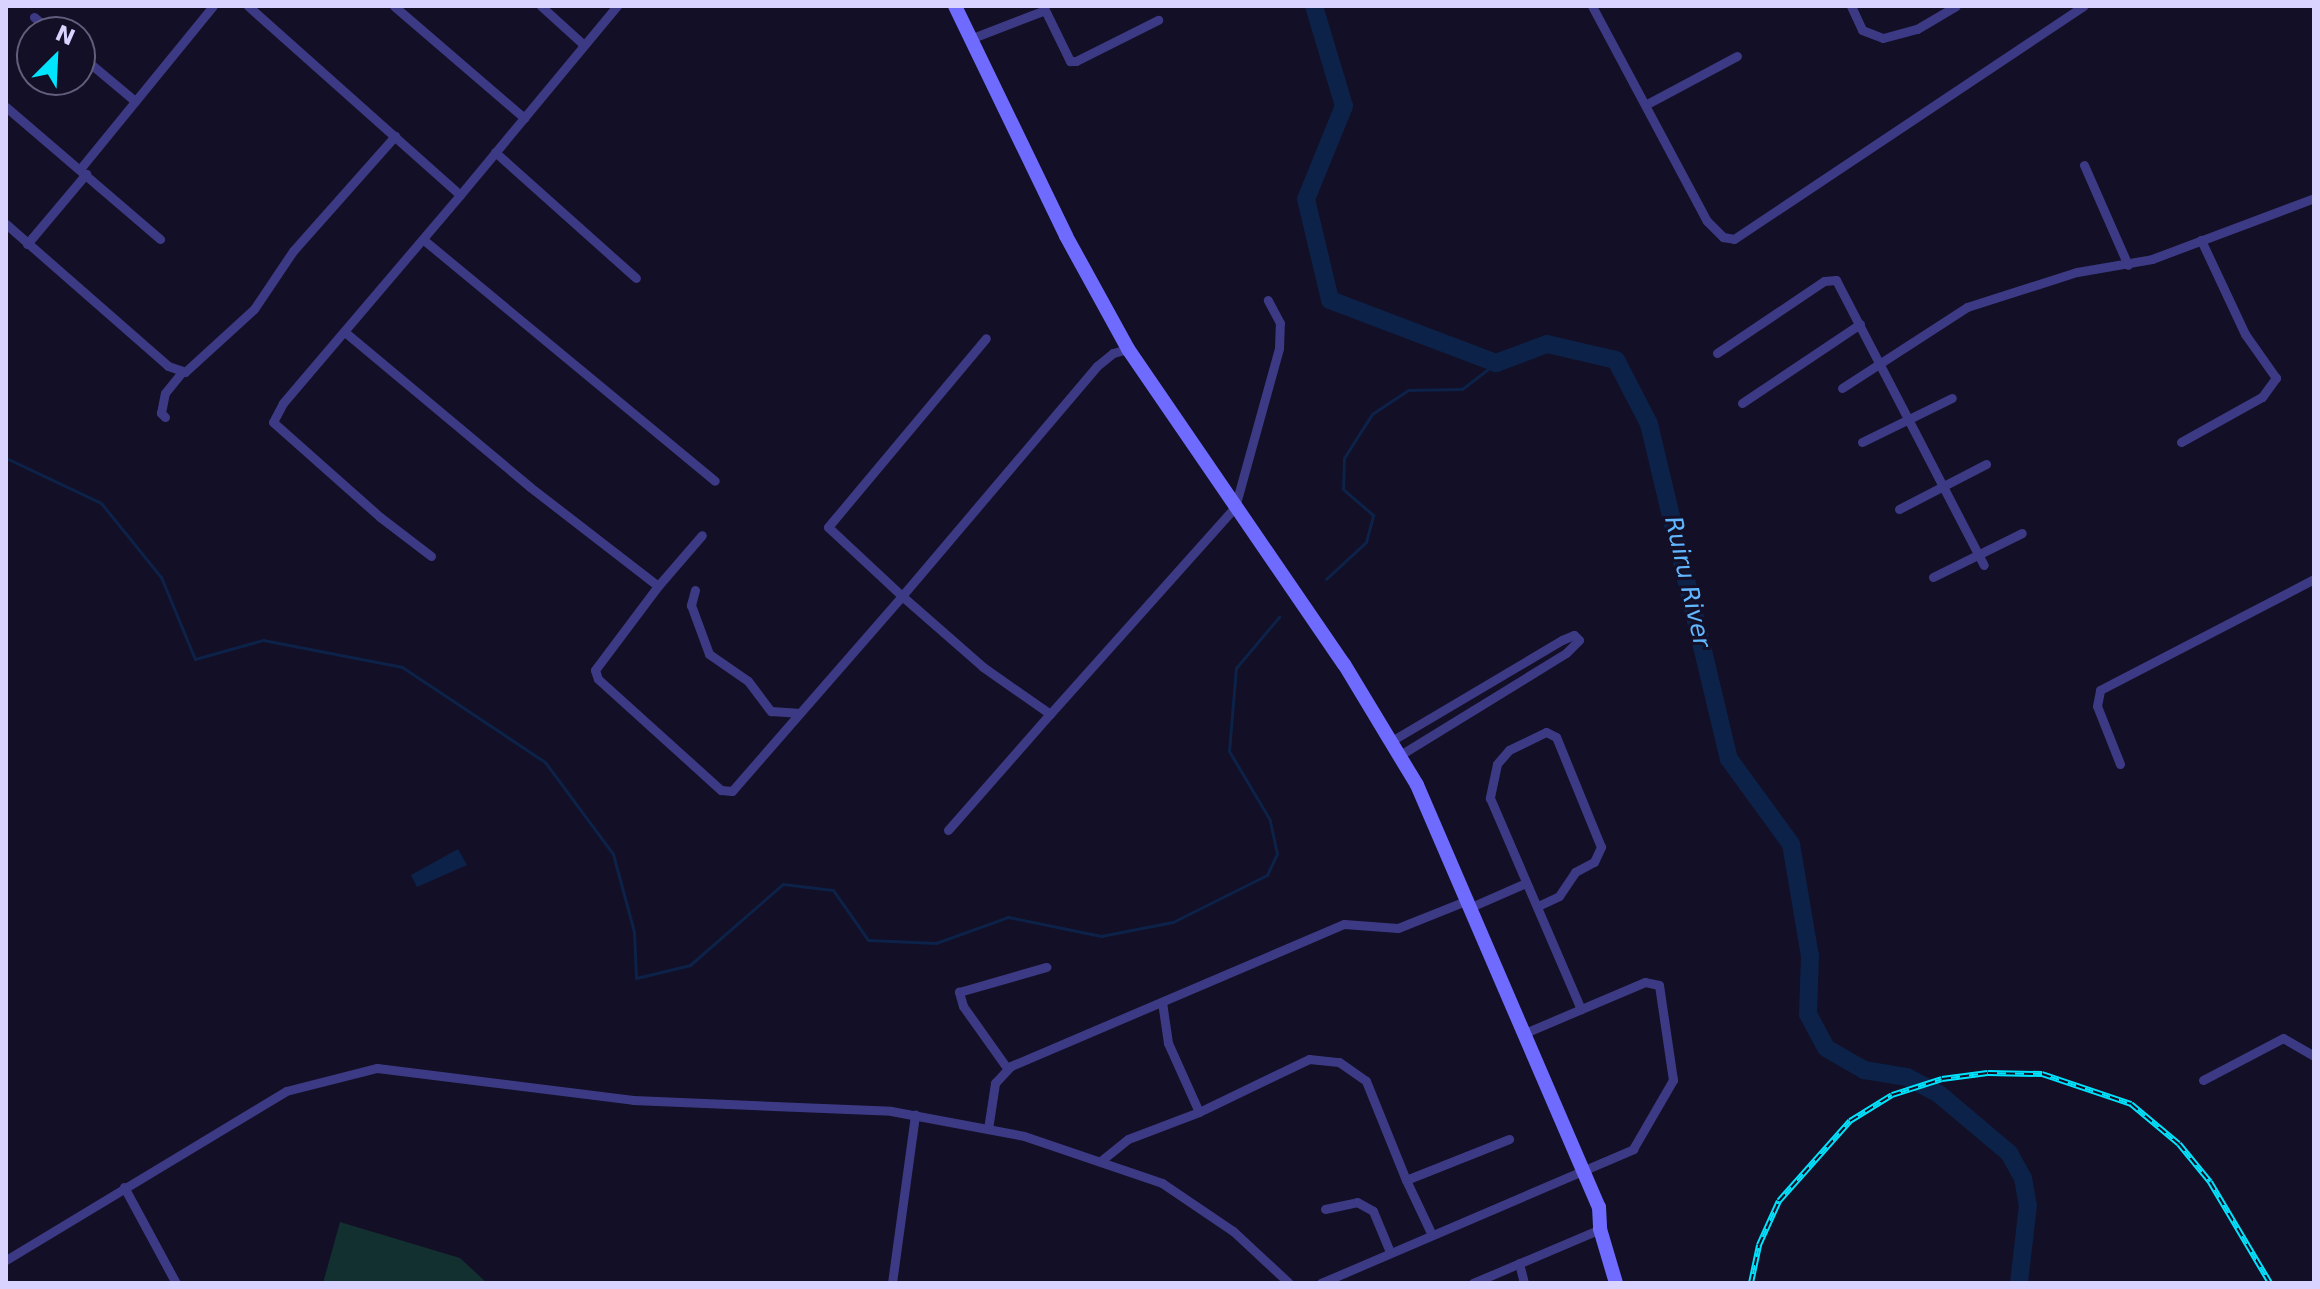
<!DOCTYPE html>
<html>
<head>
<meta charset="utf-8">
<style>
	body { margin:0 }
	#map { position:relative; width:2320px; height:1289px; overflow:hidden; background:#130f26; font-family:"DejaVu Sans",sans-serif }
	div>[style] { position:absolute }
	.green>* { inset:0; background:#12302f }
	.water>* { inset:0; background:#0c2248 }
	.stream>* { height:3px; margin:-1.5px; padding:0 1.5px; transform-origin:1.5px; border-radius:1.5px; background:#0c2248 }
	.river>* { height:18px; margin:-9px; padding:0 9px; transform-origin:9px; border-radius:9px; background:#0c2248 }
	.minor>* { height:9px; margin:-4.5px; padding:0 4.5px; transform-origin:4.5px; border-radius:4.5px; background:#3d3a85 }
	.secondary>* { height:14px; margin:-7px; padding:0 7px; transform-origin:7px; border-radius:7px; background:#6f6bff }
	.rail>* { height:6px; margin-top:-3px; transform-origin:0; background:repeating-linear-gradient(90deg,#130f26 0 9px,#00e5ff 0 18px); box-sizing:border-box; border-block:2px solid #00e5ff }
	span { translate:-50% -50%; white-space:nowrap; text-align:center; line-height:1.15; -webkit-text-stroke:6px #130f26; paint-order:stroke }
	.water-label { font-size:24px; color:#62b6ff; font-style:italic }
	.frame { position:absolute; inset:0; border:8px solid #d9d4ff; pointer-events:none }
	.north { position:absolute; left:16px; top:16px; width:80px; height:80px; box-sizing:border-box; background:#130f26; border:2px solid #625e7d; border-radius:50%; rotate:24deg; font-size:22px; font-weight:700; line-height:32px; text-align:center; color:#d9d4ff }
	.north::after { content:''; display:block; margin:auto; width:28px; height:36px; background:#00e5ff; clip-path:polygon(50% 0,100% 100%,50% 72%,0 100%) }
</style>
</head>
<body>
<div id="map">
	<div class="green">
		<i style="clip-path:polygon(340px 1222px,460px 1258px,487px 1283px,323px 1283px)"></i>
	</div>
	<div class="water">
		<i style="clip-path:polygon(458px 849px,467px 865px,417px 887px,411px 875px)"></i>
	</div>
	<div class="stream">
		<i style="left:6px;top:458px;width:105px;rotate:25.3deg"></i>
		<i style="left:101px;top:503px;width:95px;rotate:51deg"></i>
		<i style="left:161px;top:577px;width:89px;rotate:67.5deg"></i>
		<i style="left:195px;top:659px;width:71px;rotate:-15.6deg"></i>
		<i style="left:263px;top:640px;width:142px;rotate:11deg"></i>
		<i style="left:402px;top:667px;width:172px;rotate:33.6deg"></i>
		<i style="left:545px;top:762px;width:114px;rotate:53.5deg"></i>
		<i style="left:613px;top:854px;width:81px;rotate:74.9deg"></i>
		<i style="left:634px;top:932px;width:46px;rotate:87.5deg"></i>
		<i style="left:636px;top:978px;width:56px;rotate:-13.5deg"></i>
		<i style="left:690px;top:965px;width:123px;rotate:-41.1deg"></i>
		<i style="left:783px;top:884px;width:50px;rotate:6.8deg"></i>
		<i style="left:833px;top:890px;width:61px;rotate:55deg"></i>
		<i style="left:868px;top:940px;width:68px;rotate:2.5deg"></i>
		<i style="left:936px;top:943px;width:77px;rotate:-19.9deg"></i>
		<i style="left:1008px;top:917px;width:95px;rotate:11.5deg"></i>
		<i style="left:1101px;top:936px;width:73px;rotate:-11deg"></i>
		<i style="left:1173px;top:922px;width:105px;rotate:-26.6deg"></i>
		<i style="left:1267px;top:875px;width:23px;rotate:-65deg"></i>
		<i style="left:1277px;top:854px;width:35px;rotate:-102deg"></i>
		<i style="left:1270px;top:820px;width:80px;rotate:-120.7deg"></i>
		<i style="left:1229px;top:751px;width:83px;rotate:-85.2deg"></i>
		<i style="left:1236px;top:668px;width:67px;rotate:-49.9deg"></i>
		<i style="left:1326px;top:579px;width:54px;rotate:-42.8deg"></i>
		<i style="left:1366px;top:542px;width:28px;rotate:-75deg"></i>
		<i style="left:1373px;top:515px;width:40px;rotate:-139deg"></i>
		<i style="left:1343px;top:489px;width:31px;rotate:-88deg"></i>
		<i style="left:1344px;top:458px;width:52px;rotate:-57.5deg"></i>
		<i style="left:1372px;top:414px;width:43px;rotate:-33.7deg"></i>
		<i style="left:1408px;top:390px;width:54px;rotate:-1.1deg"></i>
		<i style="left:1462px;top:389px;width:43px;rotate:-37.4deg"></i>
	</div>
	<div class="river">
		<i style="left:1314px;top:6px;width:104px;rotate:73.3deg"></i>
		<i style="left:1344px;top:106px;width:100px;rotate:112.2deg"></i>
		<i style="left:1306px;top:199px;width:104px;rotate:76.6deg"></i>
		<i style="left:1330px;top:300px;width:178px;rotate:20.8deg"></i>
		<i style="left:1496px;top:363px;width:54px;rotate:-20.4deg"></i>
		<i style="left:1547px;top:344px;width:71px;rotate:13.1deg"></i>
		<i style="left:1616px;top:360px;width:72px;rotate:62.7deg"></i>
		<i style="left:1649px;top:424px;width:344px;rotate:76.6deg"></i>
		<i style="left:1729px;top:759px;width:105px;rotate:53.9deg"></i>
		<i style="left:1791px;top:844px;width:114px;rotate:80.4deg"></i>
		<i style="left:1810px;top:956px;width:58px;rotate:92deg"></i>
		<i style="left:1808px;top:1014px;width:38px;rotate:62deg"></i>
		<i style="left:1826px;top:1048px;width:44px;rotate:30.1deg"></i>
		<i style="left:1864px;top:1070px;width:44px;rotate:9.2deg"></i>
		<i style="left:1907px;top:1077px;width:36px;rotate:28deg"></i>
		<i style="left:1939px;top:1094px;width:92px;rotate:40.1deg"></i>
		<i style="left:2009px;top:1153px;width:29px;rotate:61deg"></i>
		<i style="left:2023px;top:1178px;width:27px;rotate:80deg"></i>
		<i style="left:2028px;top:1205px;width:79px;rotate:96.6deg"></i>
	</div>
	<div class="minor">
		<i style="left:248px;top:6px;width:284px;rotate:41.7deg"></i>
		<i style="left:460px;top:195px;width:246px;rotate:-50.3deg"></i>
		<i style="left:394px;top:6px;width:172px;rotate:40.7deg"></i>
		<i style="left:541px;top:6px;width:58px;rotate:42.2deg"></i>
		<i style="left:1592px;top:6px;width:244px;rotate:61.9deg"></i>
		<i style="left:1707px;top:221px;width:23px;rotate:45deg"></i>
		<i style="left:1723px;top:237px;width:11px;rotate:10deg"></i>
		<i style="left:1734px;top:239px;width:420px;rotate:-33.7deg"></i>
		<i style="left:1851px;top:6px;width:26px;rotate:65deg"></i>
		<i style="left:1862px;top:30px;width:22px;rotate:21deg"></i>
		<i style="left:1883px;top:38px;width:35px;rotate:-15deg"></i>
		<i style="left:1917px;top:29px;width:45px;rotate:-30.5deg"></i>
		<i style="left:34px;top:17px;width:23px;rotate:40deg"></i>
		<i style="left:970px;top:39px;width:80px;rotate:-21.1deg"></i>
		<i style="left:1045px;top:10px;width:57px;rotate:63.9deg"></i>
		<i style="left:1070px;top:61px;width:6px"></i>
		<i style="left:1076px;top:61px;width:92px;rotate:-26.6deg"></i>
		<i style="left:80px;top:55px;width:72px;rotate:39.9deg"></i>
		<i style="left:1647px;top:104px;width:102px;rotate:-28.1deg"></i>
		<i style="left:6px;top:107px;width:203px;rotate:40.6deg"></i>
		<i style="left:495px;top:152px;width:189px;rotate:41.8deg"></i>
		<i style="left:2084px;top:165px;width:109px;rotate:66.3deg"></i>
		<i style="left:80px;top:169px;width:210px;rotate:-50.8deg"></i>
		<i style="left:6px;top:224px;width:215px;rotate:41.2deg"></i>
		<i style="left:168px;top:366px;width:18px;rotate:19deg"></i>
		<i style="left:185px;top:372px;width:93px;rotate:-42.4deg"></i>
		<i style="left:254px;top:309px;width:70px;rotate:-56.1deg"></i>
		<i style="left:293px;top:251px;width:154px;rotate:-48.4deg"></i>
		<i style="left:425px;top:241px;width:376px;rotate:39.6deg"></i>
		<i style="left:27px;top:244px;width:92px;rotate:-49.9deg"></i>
		<i style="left:346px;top:333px;width:240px;rotate:39.9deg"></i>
		<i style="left:530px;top:487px;width:162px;rotate:37.7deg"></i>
		<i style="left:658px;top:586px;width:67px;rotate:-49.2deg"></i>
		<i style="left:1128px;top:349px;width:16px;rotate:165deg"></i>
		<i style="left:1113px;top:353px;width:21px;rotate:141deg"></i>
		<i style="left:1097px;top:366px;width:302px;rotate:130.3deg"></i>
		<i style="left:902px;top:596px;width:108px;rotate:41.2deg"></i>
		<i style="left:983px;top:667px;width:82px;rotate:35deg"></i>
		<i style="left:1050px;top:714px;width:278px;rotate:-48.2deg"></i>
		<i style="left:1235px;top:507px;width:165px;rotate:-74.5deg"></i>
		<i style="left:1279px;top:348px;width:25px;rotate:-88deg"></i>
		<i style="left:1280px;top:323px;width:26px;rotate:-118deg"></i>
		<i style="left:1717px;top:353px;width:129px;rotate:-33.9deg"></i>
		<i style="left:1824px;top:281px;width:12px;rotate:-5deg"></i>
		<i style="left:1836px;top:280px;width:321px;rotate:62.6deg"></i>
		<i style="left:1842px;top:388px;width:149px;rotate:-32.9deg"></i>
		<i style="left:1967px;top:307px;width:115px;rotate:-17.7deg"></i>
		<i style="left:2077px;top:272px;width:76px;rotate:-9.8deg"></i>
		<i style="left:2152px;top:259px;width:173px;rotate:-20.6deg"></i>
		<i style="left:1742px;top:403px;width:142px;rotate:-33.8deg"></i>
		<i style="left:165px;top:417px;width:6px;rotate:-135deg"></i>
		<i style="left:161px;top:413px;width:20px;rotate:-79deg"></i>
		<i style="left:165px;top:393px;width:27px;rotate:-51deg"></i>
		<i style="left:1862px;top:442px;width:100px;rotate:-26.1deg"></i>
		<i style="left:2181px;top:442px;width:93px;rotate:-29.1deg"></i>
		<i style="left:2262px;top:397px;width:24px;rotate:-54deg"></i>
		<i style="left:2276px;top:378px;width:54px;rotate:-125.2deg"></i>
		<i style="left:2245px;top:334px;width:104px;rotate:-115.1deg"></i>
		<i style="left:1899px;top:509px;width:98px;rotate:-27.3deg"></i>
		<i style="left:431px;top:556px;width:64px;rotate:-142.6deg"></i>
		<i style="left:380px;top:517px;width:143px;rotate:-138.4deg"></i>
		<i style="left:273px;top:422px;width:21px;rotate:-62deg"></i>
		<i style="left:283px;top:403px;width:273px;rotate:-49.6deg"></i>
		<i style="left:1933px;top:577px;width:99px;rotate:-26.3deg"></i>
		<i style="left:658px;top:586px;width:105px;rotate:126.9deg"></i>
		<i style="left:595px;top:670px;width:9px;rotate:72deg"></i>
		<i style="left:598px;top:679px;width:166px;rotate:42.1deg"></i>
		<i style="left:721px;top:790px;width:11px;rotate:5deg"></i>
		<i style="left:732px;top:791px;width:259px;rotate:-48.9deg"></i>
		<i style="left:902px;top:596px;width:101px;rotate:-137deg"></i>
		<i style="left:828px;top:527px;width:246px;rotate:-50.1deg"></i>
		<i style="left:695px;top:590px;width:16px;rotate:105deg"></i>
		<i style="left:691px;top:605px;width:52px;rotate:69.8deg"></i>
		<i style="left:709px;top:654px;width:47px;rotate:34.7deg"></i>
		<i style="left:748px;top:681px;width:38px;rotate:53deg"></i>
		<i style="left:771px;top:711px;width:26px;rotate:4deg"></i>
		<i style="left:1393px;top:740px;width:196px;rotate:-30.6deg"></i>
		<i style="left:1562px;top:640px;width:13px;rotate:-23deg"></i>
		<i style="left:1574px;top:635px;width:7px;rotate:45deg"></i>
		<i style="left:1579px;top:640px;width:18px;rotate:135deg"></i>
		<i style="left:1566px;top:653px;width:195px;rotate:148.4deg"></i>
		<i style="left:2120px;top:764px;width:62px;rotate:-111.6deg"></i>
		<i style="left:2097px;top:706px;width:16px;rotate:-79deg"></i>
		<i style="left:2100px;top:690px;width:241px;rotate:-27.4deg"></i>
		<i style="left:948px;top:830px;width:154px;rotate:-48.7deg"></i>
		<i style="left:1538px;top:906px;width:23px;rotate:-25deg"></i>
		<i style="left:1559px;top:896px;width:29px;rotate:-56deg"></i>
		<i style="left:1575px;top:872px;width:21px;rotate:-28deg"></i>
		<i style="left:1594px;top:862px;width:17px;rotate:-65deg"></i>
		<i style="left:1601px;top:847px;width:119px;rotate:-112.2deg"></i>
		<i style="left:1556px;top:737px;width:11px;rotate:-153deg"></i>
		<i style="left:1546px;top:732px;width:41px;rotate:154.1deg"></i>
		<i style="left:1509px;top:750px;width:18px;rotate:131deg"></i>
		<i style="left:1497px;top:764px;width:35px;rotate:102deg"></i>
		<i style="left:1490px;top:798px;width:230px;rotate:66.7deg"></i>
		<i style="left:1471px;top:907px;width:60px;rotate:-23.6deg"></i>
		<i style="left:1007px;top:1068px;width:76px;rotate:-125.4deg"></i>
		<i style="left:963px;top:1006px;width:15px;rotate:-106deg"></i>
		<i style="left:959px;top:992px;width:91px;rotate:-16deg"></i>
		<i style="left:2203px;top:1080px;width:90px;rotate:-27.7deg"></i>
		<i style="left:2283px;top:1038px;width:36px;rotate:30deg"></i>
		<i style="left:1199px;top:1112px;width:122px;rotate:-25.7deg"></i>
		<i style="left:1309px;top:1059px;width:30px;rotate:6deg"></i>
		<i style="left:1339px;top:1062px;width:33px;rotate:35deg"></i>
		<i style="left:1366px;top:1081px;width:107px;rotate:68deg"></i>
		<i style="left:988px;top:1129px;width:47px;rotate:-81.3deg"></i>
		<i style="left:995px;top:1083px;width:23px;rotate:-47deg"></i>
		<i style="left:1011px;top:1066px;width:362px;rotate:-23.1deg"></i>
		<i style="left:1344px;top:924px;width:54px;rotate:4.2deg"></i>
		<i style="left:1398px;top:928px;width:75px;rotate:-21.8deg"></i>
		<i style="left:1102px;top:1160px;width:33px;rotate:-39deg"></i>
		<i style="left:1128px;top:1139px;width:76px;rotate:-20.8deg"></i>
		<i style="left:1199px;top:1112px;width:76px;rotate:-114.2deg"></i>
		<i style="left:1168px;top:1043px;width:41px;rotate:-98.3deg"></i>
		<i style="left:124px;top:1187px;width:109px;rotate:61.6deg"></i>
		<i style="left:1325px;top:1209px;width:33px;rotate:-12deg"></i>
		<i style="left:1357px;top:1202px;width:18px;rotate:29deg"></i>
		<i style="left:1373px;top:1211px;width:44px;rotate:67.5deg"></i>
		<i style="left:1432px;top:1235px;width:61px;rotate:-115.3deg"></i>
		<i style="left:1406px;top:1180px;width:111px;rotate:-21.7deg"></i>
		<i style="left:6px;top:1260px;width:327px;rotate:-31.1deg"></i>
		<i style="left:286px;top:1091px;width:94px;rotate:-14.2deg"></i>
		<i style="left:377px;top:1068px;width:258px;rotate:7.1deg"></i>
		<i style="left:633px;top:1100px;width:258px;rotate:2.4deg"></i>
		<i style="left:891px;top:1111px;width:135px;rotate:10.6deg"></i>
		<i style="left:1024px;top:1136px;width:146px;rotate:18.8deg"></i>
		<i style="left:1162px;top:1183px;width:86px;rotate:34.1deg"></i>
		<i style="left:1233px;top:1231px;width:76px;rotate:42.9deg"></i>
		<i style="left:1519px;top:1263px;width:21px;rotate:76deg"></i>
		<i style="left:892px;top:1283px;width:170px;rotate:-82.2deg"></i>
		<i style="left:1321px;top:1283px;width:340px;rotate:-23.2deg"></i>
		<i style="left:1633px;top:1149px;width:80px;rotate:-59.9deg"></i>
		<i style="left:1673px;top:1080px;width:96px;rotate:-98.4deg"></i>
		<i style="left:1659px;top:985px;width:14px;rotate:-168deg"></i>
		<i style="left:1645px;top:982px;width:130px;rotate:157deg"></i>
		<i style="left:1473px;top:1283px;width:138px;rotate:-23deg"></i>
	</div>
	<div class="secondary">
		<i style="left:955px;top:6px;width:255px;rotate:64.2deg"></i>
		<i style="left:1066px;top:236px;width:129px;rotate:61.2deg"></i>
		<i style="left:1128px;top:349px;width:382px;rotate:55.6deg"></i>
		<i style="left:1344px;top:664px;width:141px;rotate:58.9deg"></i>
		<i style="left:1417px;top:785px;width:460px;rotate:66.7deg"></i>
		<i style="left:1599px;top:1207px;width:22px;rotate:87deg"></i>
		<i style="left:1600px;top:1229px;width:56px;rotate:73.5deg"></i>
	</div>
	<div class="rail">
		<i style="left:1751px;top:1283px;width:39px;rotate:-78deg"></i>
		<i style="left:1759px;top:1245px;width:48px;rotate:-65.6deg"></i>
		<i style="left:1779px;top:1201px;width:107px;rotate:-48.4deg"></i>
		<i style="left:1850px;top:1121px;width:49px;rotate:-31.8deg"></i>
		<i style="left:1892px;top:1095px;width:52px;rotate:-17.7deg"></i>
		<i style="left:1942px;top:1079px;width:46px;rotate:-7.4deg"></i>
		<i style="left:1988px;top:1073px;width:54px;rotate:1.1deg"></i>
		<i style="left:2042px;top:1074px;width:94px;rotate:18.6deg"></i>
		<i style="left:2131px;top:1104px;width:62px;rotate:39.8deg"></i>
		<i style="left:2179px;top:1144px;width:49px;rotate:50.8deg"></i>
		<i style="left:2210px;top:1182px;width:117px;rotate:59.3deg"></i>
	</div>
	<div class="water-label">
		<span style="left:1687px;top:582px;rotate:77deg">Ruiru River</span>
	</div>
	<div class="frame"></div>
	<div class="north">N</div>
</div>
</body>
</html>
